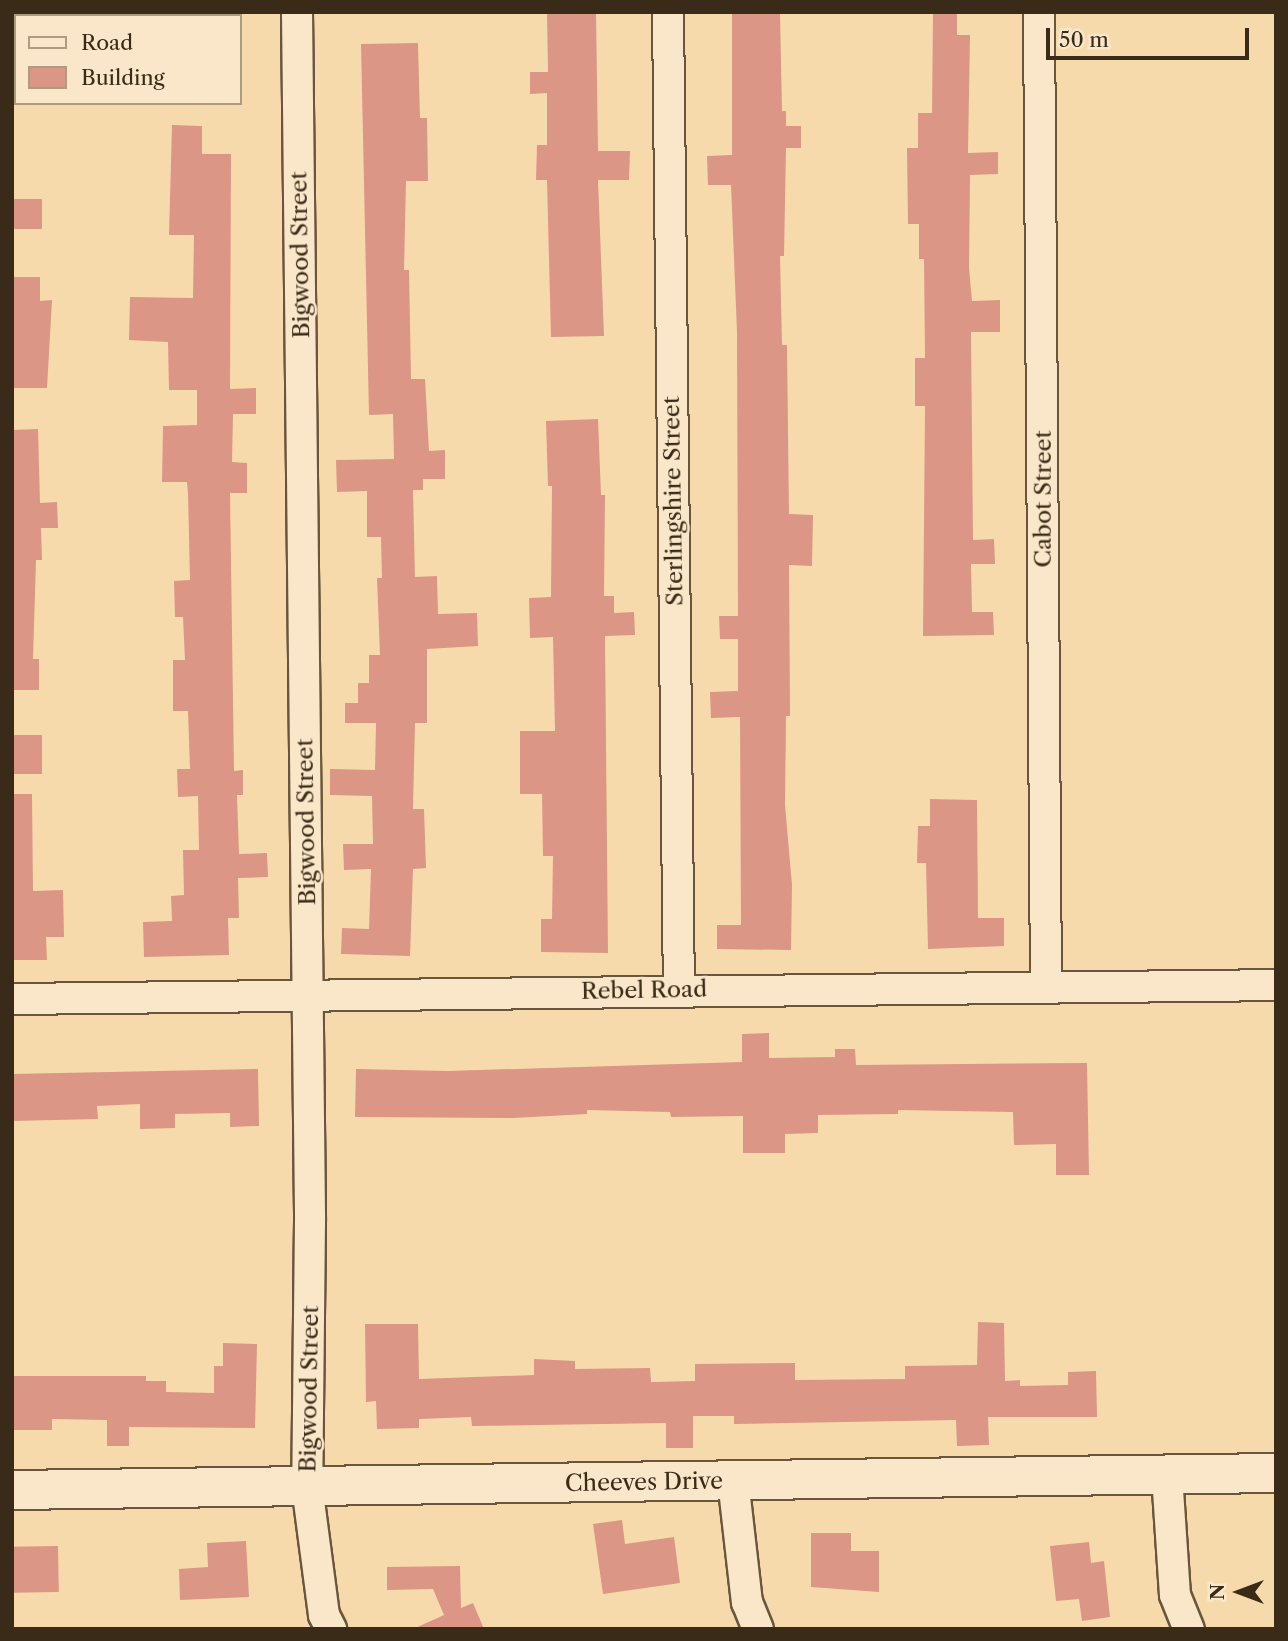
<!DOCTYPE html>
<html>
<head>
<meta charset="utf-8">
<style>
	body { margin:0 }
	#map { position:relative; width:1288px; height:1641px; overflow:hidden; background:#f7daac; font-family:"Libre Caslon Text",serif }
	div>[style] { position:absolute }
	.building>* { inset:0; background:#db9685; transform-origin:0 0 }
	.roads { filter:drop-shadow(2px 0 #69563d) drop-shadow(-2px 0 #69563d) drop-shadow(0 2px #69563d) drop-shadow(0 -2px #69563d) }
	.street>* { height:30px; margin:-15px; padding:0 15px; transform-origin:15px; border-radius:15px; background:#fae7c9 }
	.secondary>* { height:38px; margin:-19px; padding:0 19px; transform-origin:19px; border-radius:19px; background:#fae7c9 }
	span { translate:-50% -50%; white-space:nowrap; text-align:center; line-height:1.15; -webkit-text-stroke:5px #fae7c9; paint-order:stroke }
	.street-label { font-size:23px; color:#3a2a18 }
	.frame { position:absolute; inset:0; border:14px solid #3a2a18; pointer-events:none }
	.legend { position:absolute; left:14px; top:14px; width:228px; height:91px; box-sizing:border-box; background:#fae7c9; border:2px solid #ad9b82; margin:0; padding:9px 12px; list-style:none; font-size:21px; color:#3a2a18 }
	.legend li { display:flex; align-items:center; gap:14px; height:35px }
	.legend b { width:35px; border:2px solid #ad9b82 }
	.north { position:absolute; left:1204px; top:1557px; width:70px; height:70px; -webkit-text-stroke:5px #fae7c9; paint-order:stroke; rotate:270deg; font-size:19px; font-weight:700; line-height:28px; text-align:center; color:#3a2a18 }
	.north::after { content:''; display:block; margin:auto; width:24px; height:32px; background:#3a2a18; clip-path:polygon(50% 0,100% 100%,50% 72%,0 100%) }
	.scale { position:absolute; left:1046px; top:28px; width:203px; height:32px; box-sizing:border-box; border:4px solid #3a2a18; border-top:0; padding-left:9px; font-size:21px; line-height:24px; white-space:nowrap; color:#3a2a18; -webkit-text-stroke:5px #fae7c9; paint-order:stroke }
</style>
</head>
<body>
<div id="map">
	<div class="building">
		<i style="clip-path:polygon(547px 12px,596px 12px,598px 151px,630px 151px,629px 180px,598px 180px,604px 336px,551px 337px,547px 180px,536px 180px,537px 145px,547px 145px,547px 93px,530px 94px,530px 72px,548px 72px)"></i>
		<i style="clip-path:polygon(732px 12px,780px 12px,782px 111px,786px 111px,786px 126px,801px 126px,801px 148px,786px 148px,784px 256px,780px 256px,782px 345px,787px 345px,789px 514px,813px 515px,812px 566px,789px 565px,790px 716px,786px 716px,785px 805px,792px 885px,791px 950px,717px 949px,717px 925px,741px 925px,740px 717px,711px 718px,710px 692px,738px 691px,738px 639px,720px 639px,719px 616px,738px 616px,737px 332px,731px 185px,708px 185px,707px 156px,732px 155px)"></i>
		<i style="clip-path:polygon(933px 12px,957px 12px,957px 35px,970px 35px,968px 153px,998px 152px,998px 174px,970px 175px,969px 268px,972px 301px,1000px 300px,1000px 332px,971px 332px,973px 540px,994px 539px,995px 564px,971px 564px,972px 612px,993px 612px,994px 635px,923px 636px,925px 406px,915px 406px,915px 358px,925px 358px,924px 259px,919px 259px,919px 224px,908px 224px,907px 148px,918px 148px,918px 113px,932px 113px)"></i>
		<i style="clip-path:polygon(418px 43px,420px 118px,427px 118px,428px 181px,406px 181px,404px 270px,409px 270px,411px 379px,425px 379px,429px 451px,445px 450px,445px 479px,423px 479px,423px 490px,413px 490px,415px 577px,437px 576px,438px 614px,477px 613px,478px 646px,427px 649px,427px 723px,415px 723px,413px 809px,424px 809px,426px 868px,413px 869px,410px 956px,341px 954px,342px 928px,369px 929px,371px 869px,344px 870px,343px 844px,373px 844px,372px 796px,330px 795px,330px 769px,375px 770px,376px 723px,345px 723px,345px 703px,358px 703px,358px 683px,369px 683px,369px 655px,380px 655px,377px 578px,382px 578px,381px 537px,367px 537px,367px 491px,337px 492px,336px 460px,394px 459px,393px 414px,369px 415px,361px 44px)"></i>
		<i style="clip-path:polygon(172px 125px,202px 126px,202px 154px,231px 154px,230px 389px,256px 388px,256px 414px,233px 414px,232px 462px,247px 463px,247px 493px,230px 493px,234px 771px,243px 770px,243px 795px,237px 795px,239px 854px,267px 853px,268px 877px,238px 878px,239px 918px,228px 918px,229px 955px,144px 957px,143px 922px,172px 921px,171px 896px,184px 895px,183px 850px,199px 850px,198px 796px,178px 797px,177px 769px,190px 769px,188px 711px,173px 711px,173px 660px,185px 660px,183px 617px,175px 617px,174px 581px,190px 580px,188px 493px,187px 482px,162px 482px,163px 426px,197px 425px,197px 390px,169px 390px,168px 342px,129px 340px,130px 297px,193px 298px,194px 235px,169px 235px)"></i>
		<i style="left:12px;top:199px;width:30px;height:30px"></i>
		<i style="clip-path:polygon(12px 277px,40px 277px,40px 301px,52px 300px,47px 388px,12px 388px)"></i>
		<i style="clip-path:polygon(598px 419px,601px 495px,605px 495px,604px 596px,614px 596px,614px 613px,634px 612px,635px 635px,605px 636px,608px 953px,541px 952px,541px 919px,552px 919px,553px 856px,543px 856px,542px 794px,520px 794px,520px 731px,555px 731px,553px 637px,530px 638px,529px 598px,551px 597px,552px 486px,548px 486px,546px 421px)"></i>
		<i style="clip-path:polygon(38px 429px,40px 503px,57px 502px,58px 528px,41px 528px,42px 560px,36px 560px,33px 659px,39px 659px,39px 690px,12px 690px,12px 430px)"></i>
		<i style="left:12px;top:735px;width:30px;height:39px"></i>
		<i style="clip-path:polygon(12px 794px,32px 794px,33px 891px,63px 890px,64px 937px,46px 937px,47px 960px,14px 960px)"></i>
		<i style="clip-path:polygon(930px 799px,977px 800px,978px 918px,1004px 918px,1004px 946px,928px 949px,926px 863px,917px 863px,918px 826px,930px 826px)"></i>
		<i style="clip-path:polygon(769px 1033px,769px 1058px,835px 1057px,835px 1049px,855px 1049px,856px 1065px,1087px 1063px,1089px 1175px,1056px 1175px,1056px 1144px,1014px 1145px,1013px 1112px,898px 1110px,898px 1114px,818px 1115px,818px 1133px,785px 1134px,785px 1153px,743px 1153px,743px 1116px,671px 1117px,670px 1112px,587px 1110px,587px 1114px,513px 1118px,355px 1117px,356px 1069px,447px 1071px,742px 1062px,742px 1034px)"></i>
		<i style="clip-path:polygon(258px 1069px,259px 1126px,230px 1127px,230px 1113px,175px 1114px,175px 1128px,140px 1129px,140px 1104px,97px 1106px,98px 1119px,12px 1121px,12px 1074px)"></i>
		<i style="clip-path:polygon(978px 1322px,1004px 1323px,1005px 1381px,1020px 1380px,1020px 1386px,1068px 1385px,1068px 1372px,1096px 1371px,1097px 1417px,988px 1417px,989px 1445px,957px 1446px,956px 1420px,734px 1424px,734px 1416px,693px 1416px,693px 1448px,666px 1448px,666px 1423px,472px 1426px,471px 1417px,419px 1419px,419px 1428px,377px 1429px,376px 1401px,366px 1402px,365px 1324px,418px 1324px,419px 1379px,534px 1375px,534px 1359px,575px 1361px,575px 1369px,650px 1368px,651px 1382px,695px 1381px,695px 1364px,795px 1363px,795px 1380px,905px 1379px,905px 1366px,977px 1365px)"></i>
		<i style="clip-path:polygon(223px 1343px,257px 1344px,255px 1428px,129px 1427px,129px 1446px,107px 1446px,107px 1420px,52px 1419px,52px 1430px,12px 1430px,12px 1376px,146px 1376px,146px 1381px,166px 1381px,166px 1392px,214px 1393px,214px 1366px,223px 1366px)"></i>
		<i style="clip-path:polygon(622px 1520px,625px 1544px,674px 1537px,680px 1583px,603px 1594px,593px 1524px)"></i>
		<i style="clip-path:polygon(811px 1533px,851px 1533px,851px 1551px,879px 1551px,879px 1592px,811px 1587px)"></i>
		<i style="clip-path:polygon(246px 1541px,249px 1597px,180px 1600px,179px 1569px,208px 1567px,207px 1543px)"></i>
		<i style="clip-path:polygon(1089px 1542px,1091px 1563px,1104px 1561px,1110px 1617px,1082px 1621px,1079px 1599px,1056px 1601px,1050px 1546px)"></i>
		<i style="left:58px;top:1546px;width:46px;height:46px;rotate:89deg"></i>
		<i style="clip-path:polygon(460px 1566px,461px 1608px,473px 1603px,484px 1629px,413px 1629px,444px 1615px,433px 1589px,387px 1590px,387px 1567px)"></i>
	</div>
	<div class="roads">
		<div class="street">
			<i style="left:297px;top:12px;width:1209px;rotate:89.38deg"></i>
			<i style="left:310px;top:1221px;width:265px;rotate:90.6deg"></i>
			<i style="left:307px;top:1486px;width:130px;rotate:82.5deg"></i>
			<i style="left:324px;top:1615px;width:16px;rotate:63deg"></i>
			<i style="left:668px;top:12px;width:978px;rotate:89.36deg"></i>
			<i style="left:1039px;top:12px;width:974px;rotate:89.59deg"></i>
			<i style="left:12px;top:999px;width:1264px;rotate:-0.63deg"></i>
			<i style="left:1167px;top:1475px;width:120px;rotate:86.2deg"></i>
			<i style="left:1175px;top:1595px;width:37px;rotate:68deg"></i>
			<i style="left:733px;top:1480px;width:123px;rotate:83.5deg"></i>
			<i style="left:747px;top:1602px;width:29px;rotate:68deg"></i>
		</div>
		<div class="secondary">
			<i style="left:12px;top:1490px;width:1264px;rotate:-0.77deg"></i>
		</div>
	</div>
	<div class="street-label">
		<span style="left:300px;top:255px;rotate:-91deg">Bigwood Street</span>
		<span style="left:1043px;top:499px;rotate:-90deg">Cabot Street</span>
		<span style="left:673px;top:501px;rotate:-91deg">Sterlingshire Street</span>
		<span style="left:306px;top:822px;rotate:-91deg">Bigwood Street</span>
		<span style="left:644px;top:990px;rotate:-1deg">Rebel Road</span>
		<span style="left:309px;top:1389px;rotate:-89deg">Bigwood Street</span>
		<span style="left:644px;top:1482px;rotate:-1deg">Cheeves Drive</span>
	</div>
	<div class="frame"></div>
	<ul class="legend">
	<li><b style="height:9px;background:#fae7c9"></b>Road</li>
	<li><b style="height:19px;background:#db9685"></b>Building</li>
	</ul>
	<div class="north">N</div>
	<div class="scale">50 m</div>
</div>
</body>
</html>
